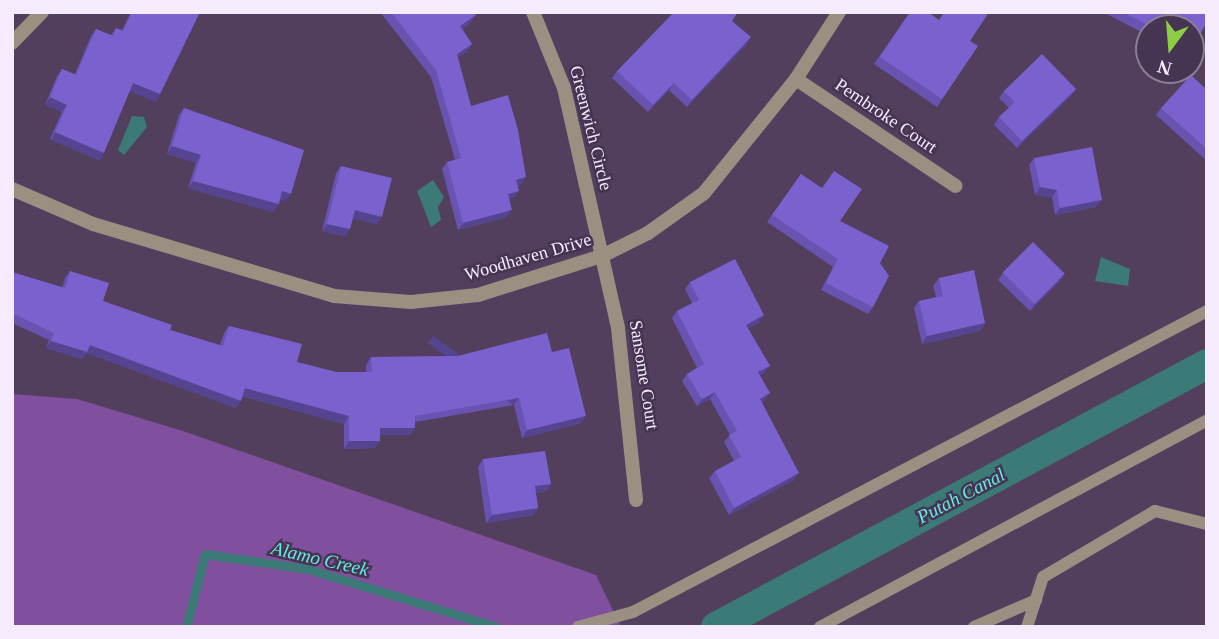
<!DOCTYPE html>
<html>
<head>
<meta charset="utf-8">
<style>
	body { margin:0 }
	#map { position:relative; width:1219px; height:639px; overflow:hidden; background:#513f5d; font-family:Georgia,serif }
	div>[style] { position:absolute }
	.green>* { inset:0; background:#804f9e }
	.water>* { inset:0; background:#3c7a77 }
	.stream>* { height:9px; margin:-4.5px; padding:0 4.5px; transform-origin:4.5px; border-radius:4.5px; background:#3c7a77 }
	.canal>* { height:30px; margin:-15px; padding:0 15px; transform-origin:15px; border-radius:15px; background:#3c7a77 }
	.service>* { height:12px; margin:-6px; padding:0 6px; transform-origin:6px; border-radius:6px; background:#9b8f82 }
	.minor>* { height:14px; margin:-7px; padding:0 7px; transform-origin:7px; border-radius:7px; background:#9b8f82 }
	.wall>* { inset:0; background:#6953b0 }
	.shaded-wall>* { inset:0; background:#554490; transform-origin:0 0 }
	.building>* { inset:0; background:#7a61cd; transform-origin:0 0 }
	span { translate:-50% -50%; white-space:nowrap; text-align:center; line-height:1.15; -webkit-text-stroke:5px #463552; paint-order:stroke }
	.street-label { font-size:18px; color:#f6ebfd }
	.water-label { font-size:19px; color:#66e9e3; font-style:italic }
	.frame { position:absolute; inset:0; border:14px solid #f6ebfd; pointer-events:none }
	.north { position:absolute; left:1135px; top:14px; width:70px; height:70px; box-sizing:border-box; background:#463552; border:2px solid #8c7e96; border-radius:50%; rotate:196deg; font-size:19px; font-weight:700; line-height:28px; text-align:center; color:#f6ebfd }
	.north::after { content:''; display:block; margin:auto; width:24px; height:32px; background:#8dce44; clip-path:polygon(50% 0,100% 100%,50% 72%,0 100%) }
</style>
</head>
<body>
<div id="map">
	<div class="green">
		<i style="clip-path:polygon(12px 394px,77px 399px,183px 431px,596px 575px,621px 627px,12px 627px)"></i>
	</div>
	<div class="water">
		<i style="clip-path:polygon(132px 116px,144px 117px,147px 127px,124px 155px,118px 150px)"></i>
		<i style="clip-path:polygon(433px 180px,444px 197px,438px 207px,441px 220px,431px 227px,417px 191px)"></i>
		<i style="clip-path:polygon(1101px 257px,1130px 269px,1128px 286px,1095px 281px)"></i>
	</div>
	<div class="stream">
		<i style="left:186px;top:627px;width:75px;rotate:-75.4deg"></i>
		<i style="left:205px;top:554px;width:104px;rotate:8.3deg"></i>
		<i style="left:308px;top:569px;width:198px;rotate:17.1deg"></i>
	</div>
	<div class="canal">
		<i style="left:716px;top:627px;width:557px;rotate:-28.18deg"></i>
	</div>
	<div class="service">
		<i style="left:578px;top:627px;width:57px;rotate:-15.3deg"></i>
		<i style="left:633px;top:612px;width:648px;rotate:-27.67deg"></i>
		<i style="left:820px;top:627px;width:439px;rotate:-28.1deg"></i>
		<i style="left:974px;top:627px;width:68px;rotate:-23.5deg"></i>
		<i style="left:1027px;top:627px;width:52px;rotate:-72.3deg"></i>
		<i style="left:1043px;top:577px;width:130px;rotate:-30.5deg"></i>
		<i style="left:1155px;top:511px;width:54px;rotate:14deg"></i>
	</div>
	<div class="minor">
		<i style="left:533px;top:12px;width:82px;rotate:67.8deg"></i>
		<i style="left:564px;top:88px;width:246px;rotate:77.3deg"></i>
		<i style="left:618px;top:328px;width:173px;rotate:84deg"></i>
		<i style="left:12px;top:43px;width:43px;rotate:-45.9deg"></i>
		<i style="left:796px;top:79px;width:192px;rotate:33.8deg"></i>
		<i style="left:12px;top:189px;width:88px;rotate:23.4deg"></i>
		<i style="left:93px;top:224px;width:252px;rotate:16.6deg"></i>
		<i style="left:334px;top:296px;width:77px;rotate:4.5deg"></i>
		<i style="left:411px;top:302px;width:67px;rotate:-6deg"></i>
		<i style="left:478px;top:295px;width:130px;rotate:-17.5deg"></i>
		<i style="left:602px;top:256px;width:51px;rotate:-26.6deg"></i>
		<i style="left:648px;top:233px;width:69px;rotate:-35.5deg"></i>
		<i style="left:704px;top:193px;width:146px;rotate:-51.1deg"></i>
		<i style="left:796px;top:79px;width:80px;rotate:-57.3deg"></i>
	</div>
	<div class="wall">
		<i style="clip-path:polygon(131px 12px,200px 12px,160px 94px,155px 101px,130px 91px,99px 160px,50px 139px,62px 112px,45px 105px,57px 76px,62px 69px,75px 74px,91px 36px,96px 29px,111px 35px,116px 28px,122px 30px)"></i>
		<i style="clip-path:polygon(380px 12px,474px 12px,471px 22px,462px 29px,472px 44px,467px 51px,457px 58px,471px 106px,521px 185px,517px 186px,514px 198px,509px 199px,507px 217px,458px 230px,442px 169px,447px 162px,455px 160px,431px 77px)"></i>
		<i style="clip-path:polygon(910px 12px,970px 41px,978px 46px,937px 107px,874px 64px)"></i>
		<i style="clip-path:polygon(1103px 12px,1207px 12px,1207px 22px,1191px 49px,1191px 28px,1149px 28px,1149px 36px)"></i>
		<i style="clip-path:polygon(732px 21px,746px 45px,687px 107px,669px 90px,648px 112px,612px 78px,617px 71px)"></i>
		<i style="clip-path:polygon(1076px 89px,1071px 96px,1017px 148px,994px 125px,999px 117px,1009px 108px,999px 98px,1004px 91px)"></i>
		<i style="clip-path:polygon(1207px 90px,1207px 161px,1156px 115px,1161px 108px)"></i>
		<i style="clip-path:polygon(184px 108px,286px 201px,280px 199px,273px 212px,188px 188px,196px 163px,167px 154px,179px 115px)"></i>
		<i style="clip-path:polygon(1034px 158px,1096px 207px,1055px 215px,1052px 197px,1035px 195px,1029px 165px)"></i>
		<i style="clip-path:polygon(341px 166px,377px 224px,353px 218px,345px 236px,322px 231px,336px 173px)"></i>
		<i style="clip-path:polygon(801px 174px,840px 221px,880px 263px,873px 307px,868px 314px,821px 290px,833px 267px,767px 222px)"></i>
		<i style="clip-path:polygon(70px 271px,103px 301px,170px 330px,220px 345px,224px 333px,229px 326px,297px 362px,336px 372px,366px 372px,366px 365px,371px 357px,458px 356px,552px 352px,581px 423px,522px 438px,514px 405px,415px 422px,410px 435px,380px 435px,380px 441px,374px 448px,344px 449px,344px 424px,242px 396px,236px 408px,87px 353px,82px 359px,46px 348px,49px 340px,12px 323px,12px 272px,62px 288px,65px 278px)"></i>
		<i style="clip-path:polygon(1003px 273px,1060px 281px,1030px 311px,998px 280px)"></i>
		<i style="clip-path:polygon(939px 278px,985px 323px,980px 331px,922px 344px,914px 308px,919px 301px,936px 297px,933px 286px)"></i>
		<i style="clip-path:polygon(690px 282px,759px 323px,748px 328px,770px 366px,764px 373px,760px 375px,765px 400px,762px 402px,794px 480px,729px 515px,709px 478px,715px 471px,734px 461px,724px 442px,730px 435px,710px 399px,697px 406px,682px 381px,687px 374px,697px 368px,672px 318px,677px 311px,692px 303px,685px 289px)"></i>
		<i style="clip-path:polygon(483px 459px,551px 484px,546px 491px,536px 493px,538px 508px,533px 515px,486px 523px,478px 467px)"></i>
	</div>
	<div class="shaded-wall">
		<i style="clip-path:polygon(476px 15px,471px 22px,455px 33px,460px 26px)"></i>
		<i style="clip-path:polygon(751px 37px,746px 45px,687px 107px,692px 100px)"></i>
		<i style="clip-path:polygon(472px 44px,467px 51px,451px 62px,457px 54px)"></i>
		<i style="left:133px;top:83px;width:29px;height:9px;rotate:22deg"></i>
		<i style="clip-path:polygon(674px 83px,669px 90px,648px 112px,653px 105px)"></i>
		<i style="clip-path:polygon(1076px 89px,1071px 96px,1017px 148px,1022px 141px)"></i>
		<i style="clip-path:polygon(50px 97px,67px 105px,62px 112px,45px 105px)"></i>
		<i style="left:55px;top:132px;width:53px;height:9px;rotate:23deg"></i>
		<i style="clip-path:polygon(172px 146px,201px 155px,196px 163px,167px 154px)"></i>
		<i style="clip-path:polygon(526px 177px,521px 185px,511px 187px,516px 180px)"></i>
		<i style="clip-path:polygon(193px 181px,279px 204px,273px 212px,188px 188px)"></i>
		<i style="clip-path:polygon(1040px 187px,1057px 190px,1052px 197px,1035px 195px)"></i>
		<i style="clip-path:polygon(282px 191px,291px 194px,286px 201px,277px 199px)"></i>
		<i style="clip-path:polygon(519px 191px,514px 198px,503px 201px,508px 194px)"></i>
		<i style="clip-path:polygon(1102px 200px,1096px 207px,1055px 215px,1060px 208px)"></i>
		<i style="clip-path:polygon(355px 210px,382px 217px,377px 224px,350px 217px)"></i>
		<i style="clip-path:polygon(512px 210px,507px 217px,458px 230px,463px 223px)"></i>
		<i style="clip-path:polygon(327px 224px,350px 229px,345px 236px,322px 231px)"></i>
		<i style="clip-path:polygon(1065px 274px,1060px 281px,1030px 311px,1035px 304px)"></i>
		<i style="clip-path:polygon(764px 315px,759px 323px,741px 332px,746px 325px)"></i>
		<i style="clip-path:polygon(985px 323px,980px 331px,922px 344px,927px 336px)"></i>
		<i style="clip-path:polygon(51px 341px,90px 345px,241px 401px,236px 408px,87px 353px,82px 359px,46px 348px)"></i>
		<i style="clip-path:polygon(770px 366px,764px 373px,753px 379px,758px 372px)"></i>
		<i style="clip-path:polygon(245px 388px,349px 416px,344px 424px,240px 395px)"></i>
		<i style="clip-path:polygon(715px 392px,710px 399px,697px 406px,702px 399px)"></i>
		<i style="clip-path:polygon(770px 393px,765px 400px,755px 406px,760px 399px)"></i>
		<i style="left:519px;top:398px;width:9px;height:106px;rotate:126deg"></i>
		<i style="clip-path:polygon(586px 416px,581px 423px,522px 438px,527px 430px)"></i>
		<i style="clip-path:polygon(380px 428px,415px 428px,410px 435px,374px 435px)"></i>
		<i style="clip-path:polygon(349px 441px,380px 441px,374px 448px,344px 449px)"></i>
		<i style="clip-path:polygon(799px 473px,794px 480px,729px 515px,734px 508px)"></i>
		<i style="clip-path:polygon(551px 484px,546px 491px,530px 494px,535px 486px)"></i>
		<i style="clip-path:polygon(538px 508px,533px 515px,486px 523px,492px 515px)"></i>
	</div>
	<div class="building">
		<i style="clip-path:polygon(132px 12px,200px 12px,160px 94px,133px 83px,104px 153px,55px 132px,67px 105px,50px 97px,62px 69px,76px 75px,96px 29px,113px 36px,116px 28px,123px 31px)"></i>
		<i style="clip-path:polygon(391px 12px,474px 12px,476px 15px,460px 26px,472px 44px,457px 54px,471px 106px,508px 95px,518px 130px,526px 177px,516px 180px,519px 191px,508px 194px,512px 210px,463px 223px,447px 162px,461px 158px,436px 70px)"></i>
		<i style="clip-path:polygon(674px 12px,738px 12px,732px 21px,751px 37px,692px 100px,674px 83px,653px 105px,617px 71px)"></i>
		<i style="clip-path:polygon(910px 12px,928px 12px,939px 20px,944px 12px,989px 12px,970px 41px,978px 46px,942px 99px,880px 57px)"></i>
		<i style="clip-path:polygon(1123px 12px,1207px 12px,1207px 22px,1192px 48px,1191px 28px,1153px 28px)"></i>
		<i style="clip-path:polygon(1042px 54px,1076px 89px,1022px 141px,999px 117px,1015px 102px,1004px 91px)"></i>
		<i style="clip-path:polygon(1191px 75px,1207px 90px,1207px 149px,1161px 108px)"></i>
		<i style="clip-path:polygon(184px 108px,304px 150px,291px 194px,282px 191px,279px 204px,193px 181px,201px 155px,172px 146px)"></i>
		<i style="clip-path:polygon(1092px 147px,1102px 200px,1060px 208px,1057px 190px,1040px 187px,1034px 158px)"></i>
		<i style="clip-path:polygon(341px 166px,392px 178px,382px 217px,355px 210px,350px 229px,327px 224px)"></i>
		<i style="clip-path:polygon(834px 171px,862px 189px,840px 221px,889px 246px,880px 263px,889px 276px,873px 307px,826px 283px,838px 259px,772px 215px,801px 174px,822px 188px)"></i>
		<i style="left:1033px;top:242px;width:45px;height:43px;rotate:45deg"></i>
		<i style="clip-path:polygon(735px 259px,764px 315px,746px 325px,770px 366px,758px 372px,770px 393px,760px 399px,799px 473px,734px 508px,715px 471px,741px 457px,729px 435px,737px 431px,715px 392px,702px 399px,687px 374px,704px 364px,677px 311px,699px 300px,690px 282px)"></i>
		<i style="clip-path:polygon(974px 270px,985px 323px,927px 336px,919px 301px,943px 296px,939px 278px)"></i>
		<i style="clip-path:polygon(70px 271px,109px 283px,103px 301px,172px 325px,170px 330px,223px 346px,229px 326px,274px 337px,302px 344px,297px 362px,336px 372px,372px 372px,371px 357px,458px 356px,547px 333px,552px 352px,569px 348px,586px 416px,527px 430px,519px 398px,415px 416px,415px 428px,380px 428px,380px 441px,349px 441px,349px 416px,245px 388px,241px 401px,90px 345px,87px 352px,51px 341px,54px 333px,12px 313px,12px 272px,65px 288px)"></i>
		<i style="clip-path:polygon(545px 451px,551px 484px,535px 486px,538px 508px,492px 515px,483px 459px)"></i>
	</div>
	<div class="street-label">
		<span style="left:886px;top:116px;rotate:34deg">Pembroke Court</span>
		<span style="left:591px;top:128px;rotate:76deg">Greenwich Circle</span>
		<span style="left:528px;top:257px;rotate:-16deg">Woodhaven Drive</span>
		<span style="left:644px;top:375px;rotate:81deg">Sansome Court</span>
	</div>
	<div class="water-label">
		<span style="left:961px;top:496px;rotate:-28deg">Putah Canal</span>
		<span style="left:320px;top:559px;rotate:13deg">Alamo Creek</span>
	</div>
	<div class="frame"></div>
	<div class="north">N</div>
</div>
</body>
</html>
